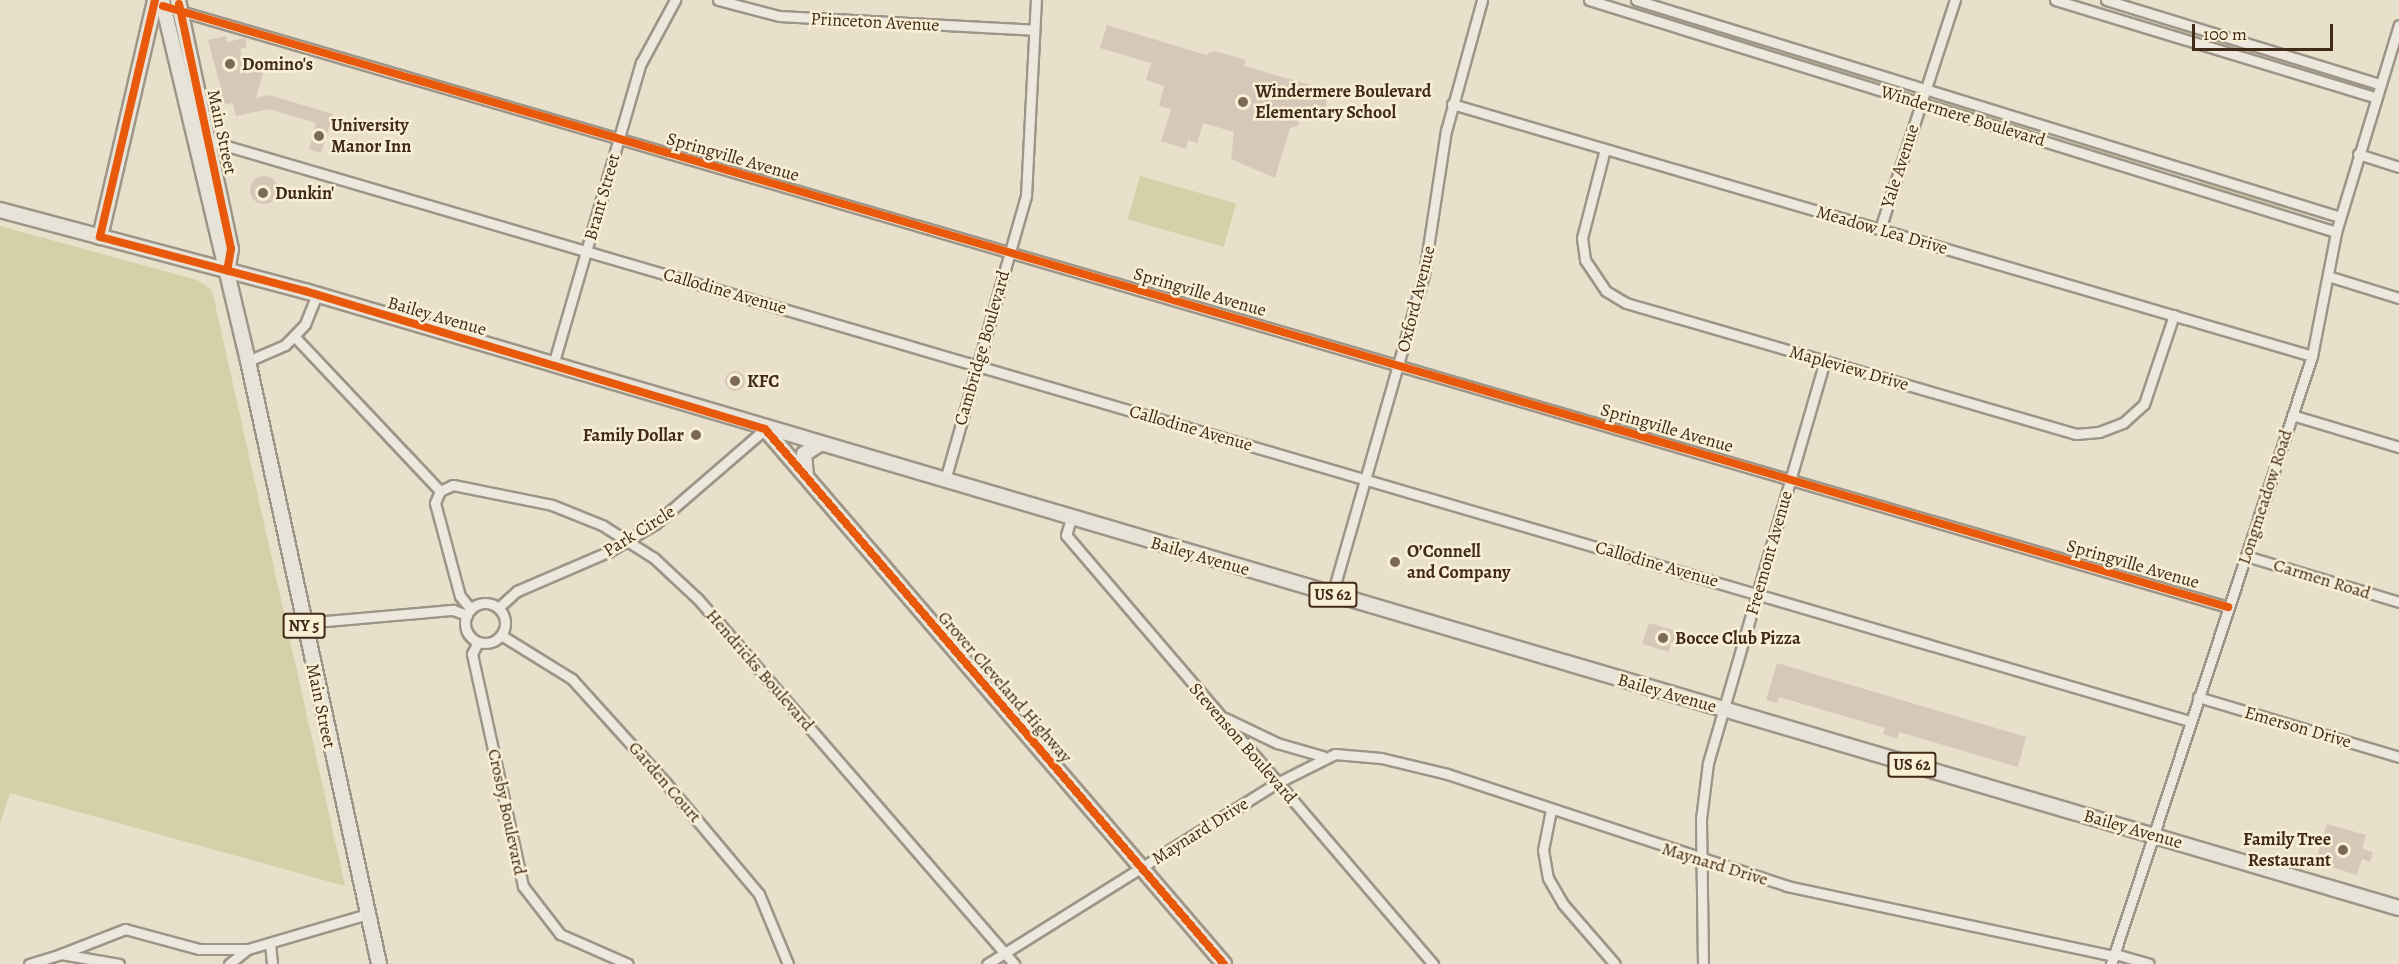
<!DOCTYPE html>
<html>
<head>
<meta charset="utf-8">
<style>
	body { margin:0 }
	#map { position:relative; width:2399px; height:964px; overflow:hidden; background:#e8e0cb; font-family:Alegreya,serif }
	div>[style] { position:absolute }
	.green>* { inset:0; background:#d4d0a8; transform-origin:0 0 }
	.building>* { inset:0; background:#d6c7b9 }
	.round { border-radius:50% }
	.roads { filter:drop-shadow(2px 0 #9d9587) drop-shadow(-2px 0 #9d9587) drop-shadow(0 2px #9d9587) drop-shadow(0 -2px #9d9587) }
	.minor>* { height:9px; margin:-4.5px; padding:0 4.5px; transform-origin:4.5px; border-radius:4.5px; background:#ece8dd }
	.minor>.ring { margin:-4.5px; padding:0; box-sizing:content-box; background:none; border:9px solid #ece8dd; border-radius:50% }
	.primary>* { height:14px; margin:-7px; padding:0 7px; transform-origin:7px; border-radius:7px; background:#e8e3d8 }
	.cycleway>* { height:8px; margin:-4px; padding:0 4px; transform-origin:4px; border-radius:4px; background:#e8590c }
	.dots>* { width:16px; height:16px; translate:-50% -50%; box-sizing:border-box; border:3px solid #f8efd5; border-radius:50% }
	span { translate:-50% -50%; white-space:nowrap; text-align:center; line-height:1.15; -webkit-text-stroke:5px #f8efd5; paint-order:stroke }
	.shield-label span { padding:2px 4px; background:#f8efd5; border:2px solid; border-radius:4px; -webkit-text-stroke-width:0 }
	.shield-label { font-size:16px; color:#422a18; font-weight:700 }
	.street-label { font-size:18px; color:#422a18 }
	.poi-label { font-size:18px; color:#422a18; font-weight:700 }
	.left { translate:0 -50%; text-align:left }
	.right { translate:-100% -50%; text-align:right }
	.scale { position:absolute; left:2192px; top:24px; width:141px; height:27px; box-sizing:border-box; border:3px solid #422a18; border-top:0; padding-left:8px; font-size:18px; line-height:21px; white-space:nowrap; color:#422a18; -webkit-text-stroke:4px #f8efd5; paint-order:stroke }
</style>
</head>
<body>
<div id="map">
	<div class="green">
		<i style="clip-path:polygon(1650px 9px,1768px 46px,1769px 49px,1649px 15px)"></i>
		<i style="clip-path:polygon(2181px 28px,2363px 84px,2364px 86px,2180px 31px)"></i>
		<i style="clip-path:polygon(1785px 51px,1903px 87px,1904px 90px,1784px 56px)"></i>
		<i style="clip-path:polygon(1945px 100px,2058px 135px,2060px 138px,1943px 105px)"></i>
		<i style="clip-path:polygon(2076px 140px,2183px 173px,2184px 176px,2074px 145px)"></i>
		<i style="left:1140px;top:176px;width:100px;height:45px;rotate:16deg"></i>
		<i style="clip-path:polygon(2200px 178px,2311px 212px,2312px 216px,2199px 184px)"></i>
		<i style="clip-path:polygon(0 226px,197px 280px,212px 290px,345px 886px,10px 793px,0 824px)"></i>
	</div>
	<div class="building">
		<i style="clip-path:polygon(1107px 25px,1206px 55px,1215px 51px,1246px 60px,1244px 66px,1328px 90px,1324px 117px,1299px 110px,1299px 125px,1290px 128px,1275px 178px,1231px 159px,1234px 132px,1203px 123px,1197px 143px,1188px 140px,1186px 149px,1161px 141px,1171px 109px,1159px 106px,1164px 86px,1146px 80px,1151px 63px,1100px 48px)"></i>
		<i style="clip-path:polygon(226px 36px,227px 42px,245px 38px,247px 47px,240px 49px,246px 74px,264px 70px,256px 98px,269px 95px,333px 114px,321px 153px,309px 149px,316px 123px,269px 109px,236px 116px,233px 103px,225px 104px,208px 40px)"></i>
		<i class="round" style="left:250px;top:176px;width:28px;height:28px"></i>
		<i class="round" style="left:725px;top:371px;width:20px;height:20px"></i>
		<i style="clip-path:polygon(1649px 623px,1684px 633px,1680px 645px,1671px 642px,1669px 652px,1642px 644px)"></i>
		<i style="clip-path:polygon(1777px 663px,2026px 737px,2018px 767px,1899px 732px,1897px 739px,1883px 734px,1885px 728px,1779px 697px,1777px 703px,1766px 700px)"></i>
		<i style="clip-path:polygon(2327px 824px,2366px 835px,2362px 849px,2373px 852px,2370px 862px,2362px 859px,2357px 875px,2315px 862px)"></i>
	</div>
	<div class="roads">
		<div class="minor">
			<i style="left:718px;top:0;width:63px;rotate:14.7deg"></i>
			<i style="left:779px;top:16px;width:255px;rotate:3.1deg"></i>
			<i style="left:1589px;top:0;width:782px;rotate:17.25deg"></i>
			<i style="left:1636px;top:0;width:737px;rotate:17.13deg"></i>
			<i style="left:2055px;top:0;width:334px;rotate:16.9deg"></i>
			<i style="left:2106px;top:0;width:286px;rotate:17.1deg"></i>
			<i style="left:163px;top:6px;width:2151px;rotate:16.23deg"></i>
			<i style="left:1452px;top:104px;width:896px;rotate:16.33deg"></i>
			<i style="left:203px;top:139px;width:2070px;rotate:16.33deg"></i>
			<i style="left:1605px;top:149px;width:92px;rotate:104.5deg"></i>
			<i style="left:1582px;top:238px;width:22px;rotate:82deg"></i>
			<i style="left:1585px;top:260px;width:37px;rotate:56deg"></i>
			<i style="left:1606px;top:291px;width:23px;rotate:31deg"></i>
			<i style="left:1626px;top:303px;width:207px;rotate:16.2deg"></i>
			<i style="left:1825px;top:361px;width:261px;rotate:16.2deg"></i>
			<i style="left:2076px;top:434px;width:23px;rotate:-5deg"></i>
			<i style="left:2099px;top:432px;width:26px;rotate:-21deg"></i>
			<i style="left:2123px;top:423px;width:28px;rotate:-42deg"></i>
			<i style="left:2144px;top:404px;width:94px;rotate:-71.4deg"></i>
			<i style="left:2358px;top:154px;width:43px;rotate:17.6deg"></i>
			<i style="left:1880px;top:229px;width:241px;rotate:-71.9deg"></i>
			<i style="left:2331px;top:277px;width:71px;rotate:17.2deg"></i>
			<i style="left:294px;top:336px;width:213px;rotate:46.7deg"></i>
			<i style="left:248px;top:361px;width:40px;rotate:-23.4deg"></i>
			<i style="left:285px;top:345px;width:29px;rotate:-46deg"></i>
			<i style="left:305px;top:324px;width:31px;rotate:-68deg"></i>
			<i style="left:553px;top:365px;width:315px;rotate:-73.8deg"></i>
			<i style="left:641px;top:63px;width:72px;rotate:-61.6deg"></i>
			<i style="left:2292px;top:415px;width:112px;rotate:16.7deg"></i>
			<i style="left:945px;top:480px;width:295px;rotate:-74.1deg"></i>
			<i style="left:1026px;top:196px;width:196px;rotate:-87.1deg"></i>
			<i style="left:440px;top:491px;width:14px;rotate:-25deg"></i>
			<i style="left:453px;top:485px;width:101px;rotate:11.4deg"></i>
			<i style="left:552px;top:505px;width:54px;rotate:21.8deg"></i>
			<i style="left:602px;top:525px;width:62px;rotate:32.4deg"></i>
			<i style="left:654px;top:558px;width:60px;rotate:43deg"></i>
			<i style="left:698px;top:599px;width:483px;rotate:49.1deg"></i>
			<i style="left:440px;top:491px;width:13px;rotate:113deg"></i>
			<i style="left:435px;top:503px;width:96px;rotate:75deg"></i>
			<i style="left:460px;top:596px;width:17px;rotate:50deg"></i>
			<i style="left:1071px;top:518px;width:18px;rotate:106deg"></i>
			<i style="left:1066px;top:535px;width:565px;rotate:49.45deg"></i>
			<i style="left:2246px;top:556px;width:160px;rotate:16.7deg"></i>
			<i style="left:1332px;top:595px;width:334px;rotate:-74deg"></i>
			<i style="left:1424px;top:274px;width:145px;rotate:-81.3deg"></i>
			<i style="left:1446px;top:131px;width:136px;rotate:-74.6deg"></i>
			<i class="ring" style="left:465px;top:603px;width:31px;height:31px"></i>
			<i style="left:498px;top:608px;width:25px;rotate:-42deg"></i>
			<i style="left:517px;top:591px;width:101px;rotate:-23.3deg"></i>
			<i style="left:610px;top:551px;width:52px;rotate:-31deg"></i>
			<i style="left:655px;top:524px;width:145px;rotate:-40.8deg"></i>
			<i style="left:303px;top:623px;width:151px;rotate:-5deg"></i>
			<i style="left:453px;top:610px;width:15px;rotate:20deg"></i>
			<i style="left:501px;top:635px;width:84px;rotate:31.8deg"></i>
			<i style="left:572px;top:679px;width:139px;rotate:47.9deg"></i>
			<i style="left:665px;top:782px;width:146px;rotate:50deg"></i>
			<i style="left:759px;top:894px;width:76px;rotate:67.5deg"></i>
			<i style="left:478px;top:642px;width:13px;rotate:117deg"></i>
			<i style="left:472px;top:654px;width:238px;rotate:77.6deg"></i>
			<i style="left:523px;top:886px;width:61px;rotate:52.4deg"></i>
			<i style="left:560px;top:934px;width:74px;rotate:23.8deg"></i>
			<i style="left:2198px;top:697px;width:210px;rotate:16.6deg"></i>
			<i style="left:1225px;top:718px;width:58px;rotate:25.7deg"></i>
			<i style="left:1277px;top:743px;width:47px;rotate:16.1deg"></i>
			<i style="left:1551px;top:810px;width:41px;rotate:101.3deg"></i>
			<i style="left:1543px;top:850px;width:28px;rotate:80deg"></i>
			<i style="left:1548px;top:878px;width:30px;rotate:60deg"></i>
			<i style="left:1563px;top:904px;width:79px;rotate:49.1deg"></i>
			<i style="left:270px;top:944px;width:20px;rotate:84deg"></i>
			<i style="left:61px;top:954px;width:69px;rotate:-21.3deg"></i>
			<i style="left:125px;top:929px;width:77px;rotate:15.1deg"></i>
			<i style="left:199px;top:949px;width:49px"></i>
			<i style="left:248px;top:949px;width:125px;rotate:-16.3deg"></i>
			<i style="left:2115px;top:954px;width:35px;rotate:16deg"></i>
			<i style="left:29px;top:964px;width:34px;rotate:-17deg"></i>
			<i style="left:61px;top:954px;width:59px;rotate:9.8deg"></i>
			<i style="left:229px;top:964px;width:22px;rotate:-39deg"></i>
			<i style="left:987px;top:964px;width:342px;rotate:-32deg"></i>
			<i style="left:1277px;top:783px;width:65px;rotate:-26.6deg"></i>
			<i style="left:1335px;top:754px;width:46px;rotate:5deg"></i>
			<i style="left:1381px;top:758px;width:68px;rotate:13.6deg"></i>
			<i style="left:1447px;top:774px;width:358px;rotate:18.2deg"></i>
			<i style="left:1787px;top:886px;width:334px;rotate:12.1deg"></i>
			<i style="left:1703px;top:964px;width:145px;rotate:-90.8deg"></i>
			<i style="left:1701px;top:819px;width:56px;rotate:-82.9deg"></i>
			<i style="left:1708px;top:763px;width:419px;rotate:-73.8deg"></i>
			<i style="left:2111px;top:964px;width:640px;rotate:-71.71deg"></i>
			<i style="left:2312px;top:356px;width:126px;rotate:-79deg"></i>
			<i style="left:2336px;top:232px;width:216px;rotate:-73.1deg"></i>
		</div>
		<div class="primary">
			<i style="left:162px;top:0;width:371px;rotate:76.6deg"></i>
			<i style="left:248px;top:361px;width:617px;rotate:77.74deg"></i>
			<i style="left:178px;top:0;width:255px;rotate:78deg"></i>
			<i style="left:231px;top:249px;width:22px;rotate:100deg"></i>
			<i style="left:0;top:210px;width:316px;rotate:14.9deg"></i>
			<i style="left:305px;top:291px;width:2183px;rotate:16.42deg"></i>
			<i style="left:100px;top:237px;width:243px;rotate:-76.9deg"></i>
			<i style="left:765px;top:429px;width:705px;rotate:49.37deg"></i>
			<i style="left:806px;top:476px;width:22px;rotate:-95deg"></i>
			<i style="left:804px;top:454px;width:19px;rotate:-32deg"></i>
		</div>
	</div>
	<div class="cycleway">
		<i style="left:155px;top:0;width:243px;rotate:103.1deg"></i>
		<i style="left:100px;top:237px;width:212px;rotate:14.8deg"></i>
		<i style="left:305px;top:291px;width:480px;rotate:16.7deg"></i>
		<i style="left:765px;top:429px;width:705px;rotate:49.37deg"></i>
		<i style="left:179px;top:4px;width:250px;rotate:78deg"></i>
		<i style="left:231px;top:249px;width:22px;rotate:100deg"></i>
		<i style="left:163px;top:6px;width:2151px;rotate:16.23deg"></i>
	</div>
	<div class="dots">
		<i style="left:230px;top:64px;background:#7c6a57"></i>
		<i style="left:1243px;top:102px;background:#7c6a57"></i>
		<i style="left:319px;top:136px;background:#7c6a57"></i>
		<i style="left:263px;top:193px;background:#7c6a57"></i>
		<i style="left:735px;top:381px;background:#7c6a57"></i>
		<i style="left:696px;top:435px;background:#7c6a57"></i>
		<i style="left:1395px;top:562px;background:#7c6a57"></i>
		<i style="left:1663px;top:638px;background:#7c6a57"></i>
		<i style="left:2343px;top:850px;background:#7c6a57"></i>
	</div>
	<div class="shield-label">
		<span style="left:1333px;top:595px">US 62</span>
		<span style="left:304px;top:626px">NY 5</span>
		<span style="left:1912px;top:765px">US 62</span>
	</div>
	<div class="street-label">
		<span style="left:875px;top:22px;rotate:3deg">Princeton Avenue</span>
		<span style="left:1963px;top:116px;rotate:17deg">Windermere Boulevard</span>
		<span style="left:222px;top:132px;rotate:78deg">Main Street</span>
		<span style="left:733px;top:157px;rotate:16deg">Springville Avenue</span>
		<span style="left:1900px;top:166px;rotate:-72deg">Yale Avenue</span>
		<span style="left:602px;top:197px;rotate:-74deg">Brant Street</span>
		<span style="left:1882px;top:230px;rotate:16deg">Meadow Lea Drive</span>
		<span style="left:725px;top:291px;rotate:16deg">Callodine Avenue</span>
		<span style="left:1200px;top:292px;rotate:16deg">Springville Avenue</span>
		<span style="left:1416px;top:299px;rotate:-76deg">Oxford Avenue</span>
		<span style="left:437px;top:316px;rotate:16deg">Bailey Avenue</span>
		<span style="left:982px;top:348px;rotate:-74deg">Cambridge Boulevard</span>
		<span style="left:1849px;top:368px;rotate:16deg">Mapleview Drive</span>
		<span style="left:1191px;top:428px;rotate:16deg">Callodine Avenue</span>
		<span style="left:1667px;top:428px;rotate:16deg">Springville Avenue</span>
		<span style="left:2265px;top:497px;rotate:-72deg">Longmeadow Road</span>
		<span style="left:639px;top:531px;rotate:-32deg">Park Circle</span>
		<span style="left:1769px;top:553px;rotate:-74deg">Freemont Avenue</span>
		<span style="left:1200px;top:556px;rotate:16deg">Bailey Avenue</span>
		<span style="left:1657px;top:564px;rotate:16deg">Callodine Avenue</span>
		<span style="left:2133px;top:564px;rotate:16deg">Springville Avenue</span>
		<span style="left:2322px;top:579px;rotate:17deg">Carmen Road</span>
		<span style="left:760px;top:670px;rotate:49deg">Hendricks Boulevard</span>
		<span style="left:1005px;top:687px;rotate:49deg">Grover Cleveland Highway</span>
		<span style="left:1667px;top:693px;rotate:16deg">Bailey Avenue</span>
		<span style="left:321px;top:706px;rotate:78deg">Main Street</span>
		<span style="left:2298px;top:727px;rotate:16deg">Emerson Drive</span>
		<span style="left:1243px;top:743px;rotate:49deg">Stevenson Boulevard</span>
		<span style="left:665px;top:782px;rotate:49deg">Garden Court</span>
		<span style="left:507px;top:812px;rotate:78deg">Crosby Boulevard</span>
		<span style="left:2133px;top:829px;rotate:16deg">Bailey Avenue</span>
		<span style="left:1200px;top:831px;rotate:-32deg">Maynard Drive</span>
		<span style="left:1715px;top:864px;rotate:17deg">Maynard Drive</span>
	</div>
	<div class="poi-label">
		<span class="left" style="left:242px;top:64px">Domino's</span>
		<span class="left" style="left:1255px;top:102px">Windermere Boulevard<br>Elementary School</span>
		<span class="left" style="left:331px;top:136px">University<br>Manor Inn</span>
		<span class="left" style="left:275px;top:193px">Dunkin'</span>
		<span class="left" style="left:747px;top:381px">KFC</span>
		<span class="right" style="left:684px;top:435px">Family Dollar</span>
		<span class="left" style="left:1407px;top:562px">O’Connell<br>and Company</span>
		<span class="left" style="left:1675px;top:638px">Bocce Club Pizza</span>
		<span class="right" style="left:2331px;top:850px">Family Tree<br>Restaurant</span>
	</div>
	<div class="scale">100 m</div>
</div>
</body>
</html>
